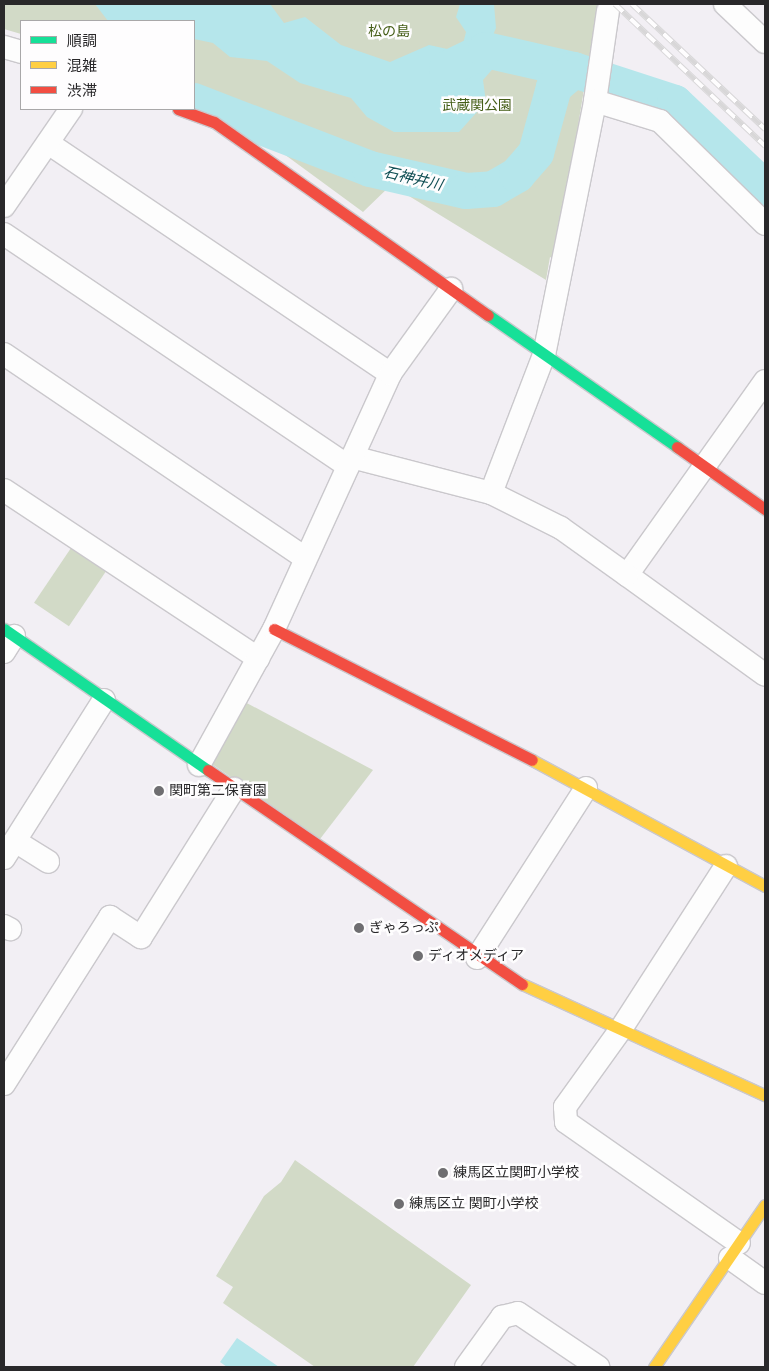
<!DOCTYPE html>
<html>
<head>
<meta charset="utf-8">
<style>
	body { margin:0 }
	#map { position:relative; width:769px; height:1371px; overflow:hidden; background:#f2eff4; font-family:"Nunito Sans","Noto Sans JP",sans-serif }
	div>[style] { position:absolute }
	.green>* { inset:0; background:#d2dac7; transform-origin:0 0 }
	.water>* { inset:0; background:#b5e6eb }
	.river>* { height:36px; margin:-18px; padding:0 18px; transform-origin:18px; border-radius:18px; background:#b5e6eb }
	.roads { filter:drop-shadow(1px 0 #cac8cc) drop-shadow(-1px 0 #cac8cc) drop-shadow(0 1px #cac8cc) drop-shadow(0 -1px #cac8cc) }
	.street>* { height:22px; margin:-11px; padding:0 11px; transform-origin:11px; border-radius:11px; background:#fdfdfd }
	.fast>* { height:11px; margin:-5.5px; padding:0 5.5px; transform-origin:5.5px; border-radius:5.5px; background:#16e098 }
	.slow>* { height:11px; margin:-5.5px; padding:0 5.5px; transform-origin:5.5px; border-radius:5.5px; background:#ffcf43 }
	.jam>* { height:11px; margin:-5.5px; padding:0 5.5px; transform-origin:5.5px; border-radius:5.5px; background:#f24e42 }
	.rail>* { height:5.5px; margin-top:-2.75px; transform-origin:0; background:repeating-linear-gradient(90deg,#fefdfe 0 11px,#d8d7d8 0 22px); box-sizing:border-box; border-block:1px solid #d8d7d8 }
	.dots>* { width:14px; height:14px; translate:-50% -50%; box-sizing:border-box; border:2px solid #fefdfe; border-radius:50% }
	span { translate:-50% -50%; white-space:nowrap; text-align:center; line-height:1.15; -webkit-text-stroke:5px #fefdfe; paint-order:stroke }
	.park-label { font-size:14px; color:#455e17 }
	.poi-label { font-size:14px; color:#29282a }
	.left { translate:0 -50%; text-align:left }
	.water-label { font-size:15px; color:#125055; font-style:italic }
	.frame { position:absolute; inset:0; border:5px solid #29282a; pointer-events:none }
	.legend { position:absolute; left:20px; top:20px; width:175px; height:90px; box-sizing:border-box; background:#fefdfe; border:1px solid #a9a8a9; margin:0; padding:6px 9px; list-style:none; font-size:15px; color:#29282a }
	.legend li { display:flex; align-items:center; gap:10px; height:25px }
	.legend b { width:25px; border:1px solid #a9a8a9 }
</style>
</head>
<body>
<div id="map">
	<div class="green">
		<i style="clip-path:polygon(4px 4px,598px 4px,556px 260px,550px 257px,546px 280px,391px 185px,363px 212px,209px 99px,194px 93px,194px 21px,21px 21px,21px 34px,4px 29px)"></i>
		<i style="left:71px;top:548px;width:42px;height:66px;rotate:34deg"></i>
		<i style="clip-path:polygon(243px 701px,373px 770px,320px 839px,209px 762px)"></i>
		<i style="clip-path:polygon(295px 1160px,471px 1285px,413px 1367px,315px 1367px,223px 1303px,233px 1287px,216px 1276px,264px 1196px,281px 1182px)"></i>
	</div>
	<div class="water">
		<i style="clip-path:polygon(95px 4px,270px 4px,284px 23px,305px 17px,341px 45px,390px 62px,429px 45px,461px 52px,466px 32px,456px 17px,460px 4px,494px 4px,496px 28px,490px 42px,497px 64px,483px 80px,486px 102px,459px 132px,394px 132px,367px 117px,351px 98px,300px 83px,267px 61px,230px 57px,213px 43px,194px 39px,194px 21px,108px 21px)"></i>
		<i style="clip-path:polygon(237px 1338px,279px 1367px,227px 1367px,220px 1362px)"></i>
	</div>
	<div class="river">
		<i style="left:447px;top:69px;width:43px;rotate:-26deg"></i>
		<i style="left:486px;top:50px;width:90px;rotate:12.8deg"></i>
		<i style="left:574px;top:70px;width:106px;rotate:18.1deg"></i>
		<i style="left:675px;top:103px;width:124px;rotate:43.4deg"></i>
		<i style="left:194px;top:101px;width:189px;rotate:21.1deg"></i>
		<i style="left:370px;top:169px;width:98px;rotate:12.9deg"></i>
		<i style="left:466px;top:191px;width:27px;rotate:-4deg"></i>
		<i style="left:493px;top:189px;width:28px;rotate:-30deg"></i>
		<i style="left:517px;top:175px;width:29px;rotate:-49deg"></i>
		<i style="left:536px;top:153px;width:68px;rotate:-74.7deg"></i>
		<i style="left:554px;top:87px;width:26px;rotate:-40deg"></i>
	</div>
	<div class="roads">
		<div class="street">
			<i style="left:725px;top:4px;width:55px;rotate:43.5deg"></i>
			<i style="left:4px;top:47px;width:18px;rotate:16deg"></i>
			<i style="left:595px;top:101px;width:91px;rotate:-81.8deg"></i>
			<i style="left:48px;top:143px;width:413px;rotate:34deg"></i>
			<i style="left:4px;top:206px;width:118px;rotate:-55.4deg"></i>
			<i style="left:4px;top:234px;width:415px;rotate:34deg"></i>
			<i style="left:4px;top:354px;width:364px;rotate:34.1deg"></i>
			<i style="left:765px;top:381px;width:238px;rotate:125.4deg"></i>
			<i style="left:627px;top:575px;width:170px;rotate:35.9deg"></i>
			<i style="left:352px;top:457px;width:144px;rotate:14.5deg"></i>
			<i style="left:491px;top:493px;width:78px;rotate:26.6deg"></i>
			<i style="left:561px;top:528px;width:81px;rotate:35.5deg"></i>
			<i style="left:4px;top:490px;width:305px;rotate:33.5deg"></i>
			<i style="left:491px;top:493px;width:148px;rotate:-69deg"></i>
			<i style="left:544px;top:355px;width:259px;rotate:-78.6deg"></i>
			<i style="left:595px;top:101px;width:68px;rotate:17.1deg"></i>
			<i style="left:660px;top:121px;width:147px;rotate:44.4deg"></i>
			<i style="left:4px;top:652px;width:19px;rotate:-58deg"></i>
			<i style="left:199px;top:765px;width:155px;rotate:-61.1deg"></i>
			<i style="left:274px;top:629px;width:280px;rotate:-65.5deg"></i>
			<i style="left:390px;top:374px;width:105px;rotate:-54.3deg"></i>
			<i style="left:15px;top:841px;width:39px;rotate:32deg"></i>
			<i style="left:4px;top:858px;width:187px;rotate:-57.7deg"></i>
			<i style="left:726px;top:866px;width:194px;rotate:122.8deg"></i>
			<i style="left:621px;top:1029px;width:96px;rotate:125.7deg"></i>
			<i style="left:565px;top:1107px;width:15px;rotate:86deg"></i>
			<i style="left:566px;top:1122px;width:211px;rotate:35deg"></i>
			<i style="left:4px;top:926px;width:7px;rotate:27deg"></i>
			<i style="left:477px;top:958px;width:202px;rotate:-57.3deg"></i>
			<i style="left:4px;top:1084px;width:198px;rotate:-57.6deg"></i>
			<i style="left:110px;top:917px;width:37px;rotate:33deg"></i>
			<i style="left:141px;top:937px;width:175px;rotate:-57.9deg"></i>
			<i style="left:730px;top:1258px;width:43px;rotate:35.5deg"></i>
			<i style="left:466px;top:1367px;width:62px;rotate:-54.2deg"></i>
			<i style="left:502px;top:1317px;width:16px;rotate:-14deg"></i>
			<i style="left:518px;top:1313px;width:97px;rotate:34deg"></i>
		</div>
		<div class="fast">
			<i style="left:488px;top:315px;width:231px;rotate:34.9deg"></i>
			<i style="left:4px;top:629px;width:248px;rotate:34.7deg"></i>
		</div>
		<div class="slow">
			<i style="left:532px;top:760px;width:265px;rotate:28.4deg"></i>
			<i style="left:522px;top:984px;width:267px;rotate:24.6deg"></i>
			<i style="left:654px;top:1367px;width:196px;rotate:-55.6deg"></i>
		</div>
		<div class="jam">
			<i style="left:178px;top:109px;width:38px;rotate:20deg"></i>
			<i style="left:214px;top:122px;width:335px;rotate:35.2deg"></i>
			<i style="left:677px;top:447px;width:108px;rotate:35.2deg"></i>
			<i style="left:274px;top:629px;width:289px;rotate:26.9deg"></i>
			<i style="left:208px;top:770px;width:380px;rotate:34.3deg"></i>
		</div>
	</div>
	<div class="rail">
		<i style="left:615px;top:4px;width:207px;rotate:43.4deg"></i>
		<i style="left:632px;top:4px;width:183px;rotate:43.2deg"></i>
	</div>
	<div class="dots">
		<i style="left:159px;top:791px;background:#6f6e71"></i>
		<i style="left:359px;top:928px;background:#6f6e71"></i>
		<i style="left:418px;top:956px;background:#6f6e71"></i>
		<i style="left:443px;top:1173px;background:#6f6e71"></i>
		<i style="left:399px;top:1204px;background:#6f6e71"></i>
	</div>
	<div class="park-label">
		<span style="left:389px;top:32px">松の島</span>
		<span style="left:477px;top:106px">武蔵関公園</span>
	</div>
	<div class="poi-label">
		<span class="left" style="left:169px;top:791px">関町第二保育園</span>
		<span class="left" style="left:369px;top:928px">ぎゃろっぷ</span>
		<span class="left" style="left:428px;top:956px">ディオメディア</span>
		<span class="left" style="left:453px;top:1173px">練馬区立関町小学校</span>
		<span class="left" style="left:409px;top:1204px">練馬区立 関町小学校</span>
	</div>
	<div class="water-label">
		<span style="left:413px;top:179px;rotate:13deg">石神井川</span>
	</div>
	<div class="frame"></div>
	<ul class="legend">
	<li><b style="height:6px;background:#16e098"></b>順調</li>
	<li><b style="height:6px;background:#ffcf43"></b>混雑</li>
	<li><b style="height:6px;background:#f24e42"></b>渋滞</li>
	</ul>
</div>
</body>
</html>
